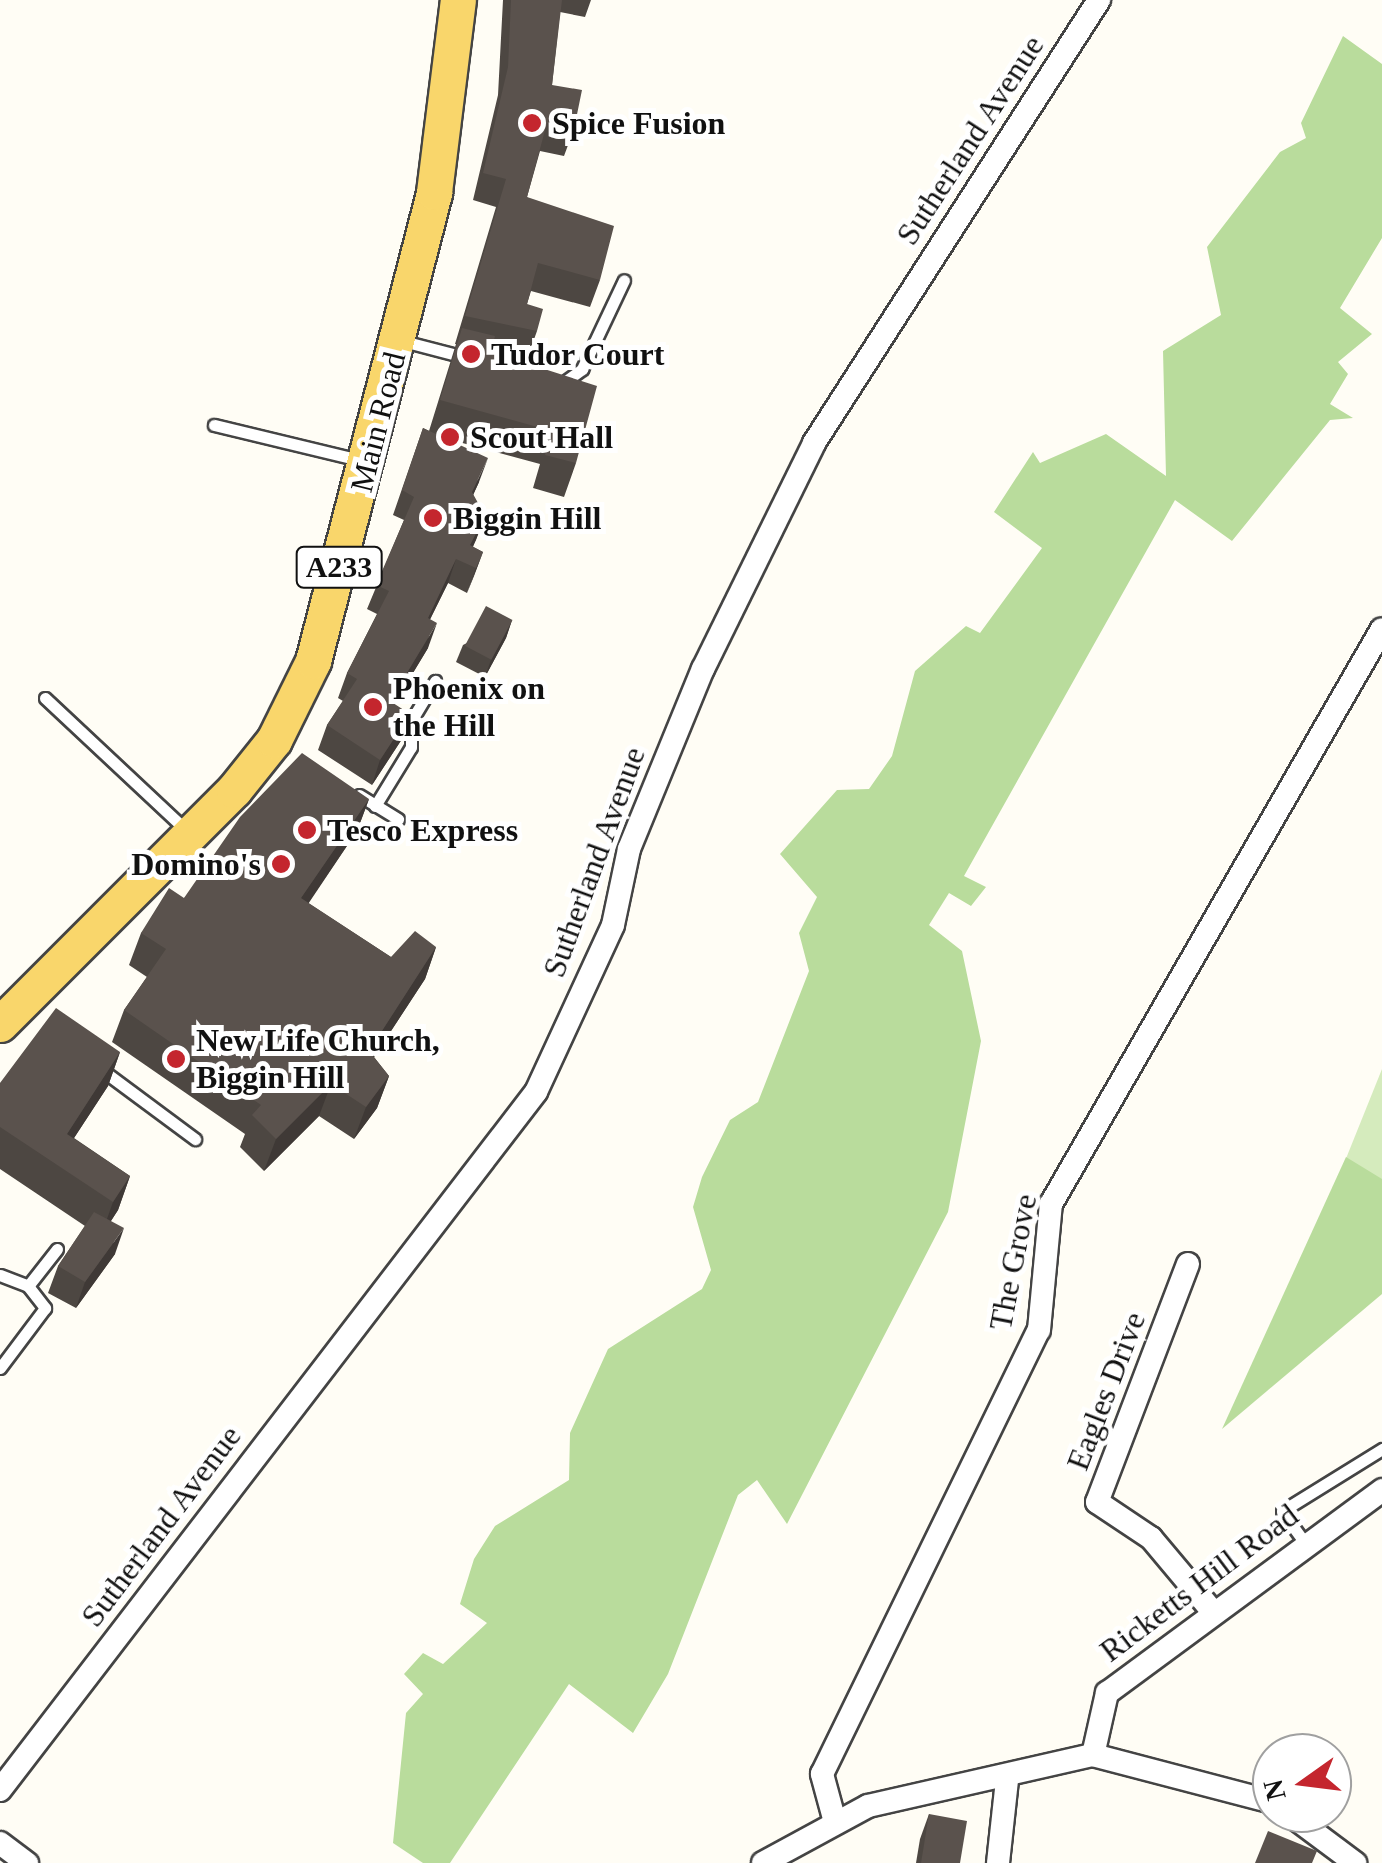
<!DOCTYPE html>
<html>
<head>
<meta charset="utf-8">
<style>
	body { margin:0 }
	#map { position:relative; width:1382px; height:1863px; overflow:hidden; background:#fffdf5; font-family:"Times New Roman",serif }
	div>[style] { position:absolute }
	.green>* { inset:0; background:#d5ebbd }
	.forest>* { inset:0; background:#b9dc9c }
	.roads { filter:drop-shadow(2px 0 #444) drop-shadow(-2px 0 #444) drop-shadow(0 2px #444) drop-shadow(0 -2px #444) }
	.lane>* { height:11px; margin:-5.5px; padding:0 5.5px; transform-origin:5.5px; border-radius:5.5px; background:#fff }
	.street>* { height:22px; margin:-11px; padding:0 11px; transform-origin:11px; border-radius:11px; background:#fff }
	.primary>* { height:35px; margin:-17.5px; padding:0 17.5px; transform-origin:17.5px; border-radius:17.5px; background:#f9d66b }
	.wall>* { inset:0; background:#4d4742 }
	.shaded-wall>* { inset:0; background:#3f3936 }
	.building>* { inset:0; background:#5a524d; transform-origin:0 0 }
	.dots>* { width:28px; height:28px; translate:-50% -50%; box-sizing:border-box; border:5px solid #fff; border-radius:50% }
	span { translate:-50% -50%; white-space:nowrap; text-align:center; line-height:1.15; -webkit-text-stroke:10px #fff; paint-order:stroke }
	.shield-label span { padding:2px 8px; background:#fff; border:2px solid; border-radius:8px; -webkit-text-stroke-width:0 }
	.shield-label { font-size:30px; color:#111; font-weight:700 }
	.poi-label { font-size:32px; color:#111; font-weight:700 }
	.left { translate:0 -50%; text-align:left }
	.right { translate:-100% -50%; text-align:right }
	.street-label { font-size:32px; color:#111 }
	.north { position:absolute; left:1252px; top:1733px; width:100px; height:100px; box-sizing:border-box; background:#fff; border:2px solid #a0a0a0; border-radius:50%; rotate:256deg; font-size:28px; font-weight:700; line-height:40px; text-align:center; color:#111 }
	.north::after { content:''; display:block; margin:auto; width:35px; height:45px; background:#c4262e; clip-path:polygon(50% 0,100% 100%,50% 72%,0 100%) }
</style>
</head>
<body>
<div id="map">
	<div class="green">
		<i style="clip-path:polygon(1382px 1069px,1382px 1182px,1345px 1161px)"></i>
	</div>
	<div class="forest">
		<i style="clip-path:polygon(1343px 36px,1382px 64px,1382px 238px,1340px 308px,1372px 334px,1338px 362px,1348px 374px,1330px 404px,1353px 418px,1330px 420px,1232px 541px,1175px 500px,964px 876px,986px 887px,971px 906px,949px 893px,929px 925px,962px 951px,981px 1041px,948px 1212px,787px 1524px,757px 1480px,738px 1495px,668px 1674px,633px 1733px,569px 1684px,450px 1863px,423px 1863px,393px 1843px,406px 1713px,423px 1694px,404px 1674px,423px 1653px,443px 1664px,487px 1623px,460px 1604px,474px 1559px,495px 1526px,569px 1480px,570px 1433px,608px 1349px,702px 1289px,711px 1270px,693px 1207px,702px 1177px,730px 1120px,758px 1102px,809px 971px,799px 933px,817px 897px,780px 854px,837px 790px,869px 789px,892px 756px,915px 671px,966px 626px,980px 633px,1042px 548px,994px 512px,1033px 452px,1040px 463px,1106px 434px,1166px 476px,1163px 351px,1221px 315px,1207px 247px,1280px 152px,1306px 138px,1301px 123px)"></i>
		<i style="clip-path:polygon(1346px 1157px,1382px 1179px,1382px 1294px,1222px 1429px)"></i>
	</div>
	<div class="roads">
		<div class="lane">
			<i style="left:399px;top:340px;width:71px;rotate:14.6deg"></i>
			<i style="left:563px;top:383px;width:24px;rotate:-36deg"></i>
			<i style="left:582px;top:369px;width:98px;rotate:-64.7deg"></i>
			<i style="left:214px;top:425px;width:150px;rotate:13.5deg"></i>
			<i style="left:45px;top:698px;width:196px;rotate:43.1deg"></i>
			<i style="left:359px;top:795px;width:46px;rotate:31.6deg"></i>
			<i style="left:375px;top:806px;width:69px;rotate:-58.6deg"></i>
			<i style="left:411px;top:747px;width:26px;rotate:-90deg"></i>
			<i style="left:411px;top:721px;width:47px;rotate:-59deg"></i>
			<i style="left:102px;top:1070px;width:116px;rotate:36.6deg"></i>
			<i style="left:0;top:1275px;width:30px;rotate:21deg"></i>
			<i style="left:28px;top:1286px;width:28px;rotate:52deg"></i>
			<i style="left:45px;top:1308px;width:75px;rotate:126.9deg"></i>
			<i style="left:28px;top:1286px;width:47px;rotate:-51.9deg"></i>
			<i style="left:1305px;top:1543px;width:39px;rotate:-126deg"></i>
			<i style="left:1282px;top:1511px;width:118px;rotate:-31.8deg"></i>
		</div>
		<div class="street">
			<i style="left:1188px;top:1264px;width:255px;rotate:110.9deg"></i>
			<i style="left:1097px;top:1502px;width:65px;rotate:33.7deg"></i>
			<i style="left:1151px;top:1538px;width:97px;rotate:50deg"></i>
			<i style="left:1093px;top:1755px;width:64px;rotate:-77.3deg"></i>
			<i style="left:1107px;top:1693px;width:342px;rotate:-36.4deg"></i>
			<i style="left:0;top:1790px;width:880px;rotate:-52.48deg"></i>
			<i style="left:536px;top:1092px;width:184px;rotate:-65.2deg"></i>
			<i style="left:613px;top:925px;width:78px;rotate:-78.1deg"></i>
			<i style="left:629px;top:849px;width:195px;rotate:-67.7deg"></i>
			<i style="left:703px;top:669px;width:252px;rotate:-63.8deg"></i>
			<i style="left:814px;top:443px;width:527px;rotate:-57.25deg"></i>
			<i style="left:1288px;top:1813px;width:84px;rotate:36.7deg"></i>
			<i style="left:835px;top:1822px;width:50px;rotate:-105.2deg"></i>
			<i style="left:822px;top:1774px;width:494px;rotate:-64deg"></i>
			<i style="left:1039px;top:1330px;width:127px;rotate:-84.6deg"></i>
			<i style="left:1051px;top:1204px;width:663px;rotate:-60.07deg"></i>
			<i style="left:0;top:1843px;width:34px;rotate:37deg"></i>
			<i style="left:763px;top:1863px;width:119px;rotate:-28.5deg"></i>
			<i style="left:868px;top:1806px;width:231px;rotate:-12.8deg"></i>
			<i style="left:1093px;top:1755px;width:185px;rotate:14.7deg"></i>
			<i style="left:998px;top:1863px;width:83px;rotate:-83.8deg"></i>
		</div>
		<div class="primary">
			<i style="left:0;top:1024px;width:331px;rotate:-45deg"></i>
			<i style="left:234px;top:790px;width:64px;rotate:-51.3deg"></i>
			<i style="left:274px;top:740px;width:88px;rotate:-63.7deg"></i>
			<i style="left:313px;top:661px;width:484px;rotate:-75.5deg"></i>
			<i style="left:434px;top:192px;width:193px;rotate:-82.9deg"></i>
		</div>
	</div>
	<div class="wall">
		<i style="clip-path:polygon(503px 0,591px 0,585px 17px,560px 12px,552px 85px,574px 129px,564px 156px,540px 151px,527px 197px,600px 280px,590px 307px,531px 291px,527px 304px,537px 331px,527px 359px,491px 352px,576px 463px,564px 497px,533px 488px,540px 464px,444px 438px,479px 482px,473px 495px,485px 516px,473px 547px,483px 552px,467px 593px,448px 583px,430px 619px,428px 648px,394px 704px,402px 739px,372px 785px,318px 750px,327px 725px,343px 701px,338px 698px,347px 673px,377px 614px,367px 609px,404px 520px,393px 515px,423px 428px,429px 431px,456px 344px,455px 344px,496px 207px,473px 200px,498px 95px)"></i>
		<i style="clip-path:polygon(512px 620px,506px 638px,485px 677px,456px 662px,463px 645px)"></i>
		<i style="clip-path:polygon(369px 799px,357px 831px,308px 903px,391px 957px,436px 947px,425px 979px,374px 1057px,389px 1076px,377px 1108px,354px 1139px,319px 1116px,264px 1171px,240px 1147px,245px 1134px,112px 1042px,124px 1010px,147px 977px,129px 965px,141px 933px,184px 898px)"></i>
		<i style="clip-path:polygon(120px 1052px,108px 1086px,74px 1138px,130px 1176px,118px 1210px,111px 1221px,115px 1254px,76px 1308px,48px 1293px,58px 1266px,85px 1226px,0 1169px,0 1083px)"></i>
		<i style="clip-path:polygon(929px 1814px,960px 1863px,916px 1863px,920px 1839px)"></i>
	</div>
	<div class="shaded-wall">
		<i style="clip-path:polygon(488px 458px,479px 482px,463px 517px,472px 492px)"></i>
		<i style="clip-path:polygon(485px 516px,476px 540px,464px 563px,470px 545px)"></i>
		<i style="clip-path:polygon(483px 552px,474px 576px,467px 593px,476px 568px)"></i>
		<i style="clip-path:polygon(456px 559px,448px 583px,419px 642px,428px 618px)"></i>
		<i style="clip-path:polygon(512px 620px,506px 638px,485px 677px,491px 660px)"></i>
		<i style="clip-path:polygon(437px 623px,428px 648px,381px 726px,390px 701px)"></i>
		<i style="clip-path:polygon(410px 714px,402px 739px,372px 785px,380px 760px)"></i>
		<i style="clip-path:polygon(369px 799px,357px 831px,290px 931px,301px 898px)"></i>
		<i style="clip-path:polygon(436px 947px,425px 979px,357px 1083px,369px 1051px)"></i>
		<i style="clip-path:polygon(120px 1052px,108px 1086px,57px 1164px,67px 1134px)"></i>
		<i style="clip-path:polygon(389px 1076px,377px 1108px,354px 1139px,366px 1107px)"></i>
		<i style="clip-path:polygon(331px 1084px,319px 1116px,264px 1171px,276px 1139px)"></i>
		<i style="clip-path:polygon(130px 1176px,118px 1210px,101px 1236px,113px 1202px)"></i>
		<i style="clip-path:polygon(124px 1228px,115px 1254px,76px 1308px,85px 1282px)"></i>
	</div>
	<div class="building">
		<i style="clip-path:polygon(511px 0,562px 0,552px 85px,582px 90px,574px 129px,547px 123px,527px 197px,614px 226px,600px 280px,538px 263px,527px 304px,543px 309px,537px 331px,465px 316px,506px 179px,483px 173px,508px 67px)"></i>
		<i style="clip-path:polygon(462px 328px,495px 336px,491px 352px,597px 386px,576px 463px,545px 455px,552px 431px,440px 400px)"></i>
		<i style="clip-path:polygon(423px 428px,488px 458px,472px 492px,485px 516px,470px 545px,483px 552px,476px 568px,456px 559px,428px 618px,437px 623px,390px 701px,410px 714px,380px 760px,327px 725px,357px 679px,347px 673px,389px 591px,376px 585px,414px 497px,402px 490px)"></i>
		<i style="left:486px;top:606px;width:30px;height:45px;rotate:28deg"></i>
		<i style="clip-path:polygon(302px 753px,369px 799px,301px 898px,391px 957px,415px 931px,436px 947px,369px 1051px,389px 1076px,366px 1107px,331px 1084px,276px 1139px,252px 1115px,261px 1105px,124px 1010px,166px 949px,141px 933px,169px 888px,184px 898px,240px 817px)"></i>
		<i style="clip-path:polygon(56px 1008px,120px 1052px,67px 1134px,130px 1176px,113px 1202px,0 1127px,0 1083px)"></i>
		<i style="clip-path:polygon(94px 1212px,124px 1228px,85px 1282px,58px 1266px)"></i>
		<i style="clip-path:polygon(929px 1814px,967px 1821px,960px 1863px,921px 1863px)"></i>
		<i style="clip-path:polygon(1268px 1831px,1317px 1851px,1312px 1863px,1255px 1863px)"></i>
	</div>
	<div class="dots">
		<i style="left:532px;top:123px;background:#c4262e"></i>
		<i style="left:471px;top:354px;background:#c4262e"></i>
		<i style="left:450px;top:437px;background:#c4262e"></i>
		<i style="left:433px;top:518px;background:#c4262e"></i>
		<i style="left:373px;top:707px;background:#c4262e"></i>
		<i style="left:307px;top:830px;background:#c4262e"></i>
		<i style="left:281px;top:864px;background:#c4262e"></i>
		<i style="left:176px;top:1059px;background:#c4262e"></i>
	</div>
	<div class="shield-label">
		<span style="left:339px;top:567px">A233</span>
	</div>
	<div class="poi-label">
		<span class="left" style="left:552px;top:123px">Spice Fusion</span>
		<span class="left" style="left:491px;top:354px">Tudor Court</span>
		<span class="left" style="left:470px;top:437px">Scout Hall</span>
		<span class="left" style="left:453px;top:518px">Biggin Hill</span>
		<span class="left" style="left:393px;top:707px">Phoenix on<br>the Hill</span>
		<span class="left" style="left:327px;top:830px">Tesco Express</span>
		<span class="right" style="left:261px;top:864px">Domino's</span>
		<span class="left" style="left:196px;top:1059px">New Life Church,<br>Biggin Hill</span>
	</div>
	<div class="street-label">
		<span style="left:970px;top:140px;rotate:-57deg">Sutherland Avenue</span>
		<span style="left:378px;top:422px;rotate:-76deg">Main Road</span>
		<span style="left:594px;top:862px;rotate:-70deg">Sutherland Avenue</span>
		<span style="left:1013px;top:1262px;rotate:-79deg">The Grove</span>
		<span style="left:1106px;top:1391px;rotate:-69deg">Eagles Drive</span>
		<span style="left:161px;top:1526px;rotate:-53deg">Sutherland Avenue</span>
		<span style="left:1199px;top:1583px;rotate:-37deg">Ricketts Hill Road</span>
	</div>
	<div class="north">N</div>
</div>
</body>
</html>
